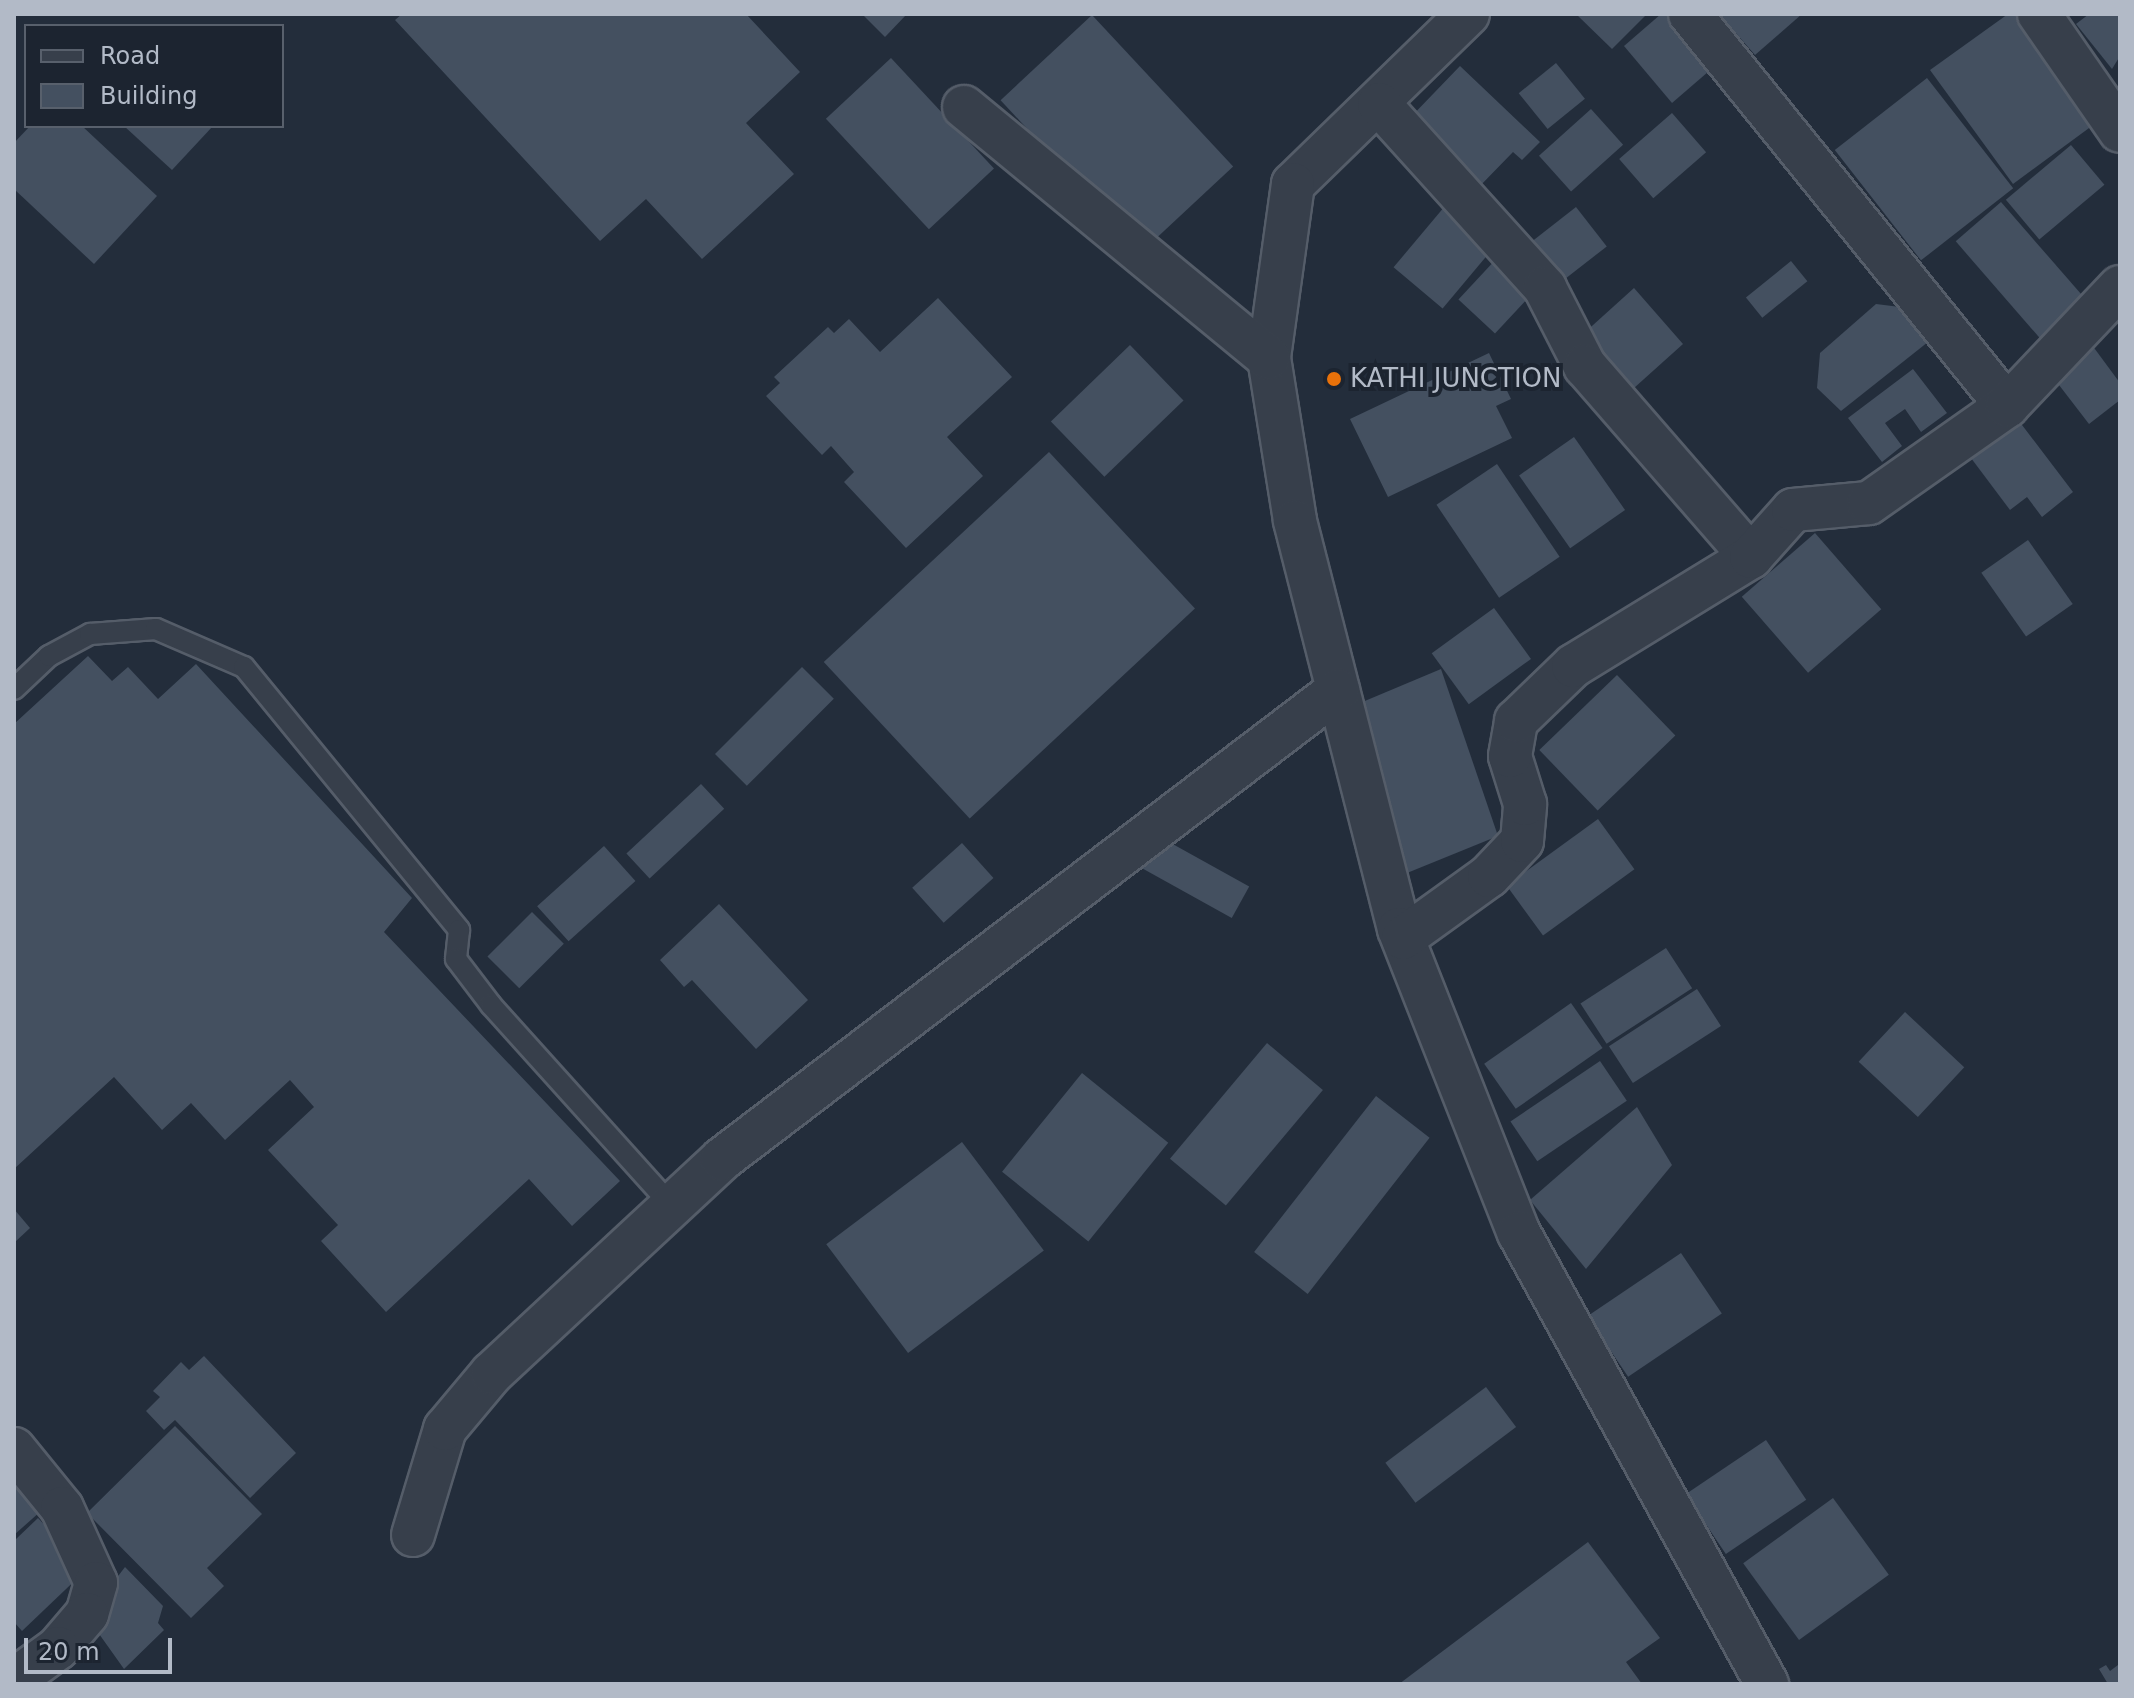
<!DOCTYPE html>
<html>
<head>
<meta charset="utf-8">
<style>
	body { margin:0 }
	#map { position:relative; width:2134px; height:1698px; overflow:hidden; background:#232d3b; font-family:"DejaVu Sans",sans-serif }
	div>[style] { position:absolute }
	.building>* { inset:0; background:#445060; transform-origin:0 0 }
	.roads { filter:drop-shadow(2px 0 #555d69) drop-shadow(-2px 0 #555d69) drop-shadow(0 2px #555d69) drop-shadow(0 -2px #555d69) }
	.lane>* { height:20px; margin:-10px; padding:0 10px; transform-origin:10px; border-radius:10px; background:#373f4b }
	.street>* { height:42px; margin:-21px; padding:0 21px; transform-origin:21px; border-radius:21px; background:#373f4b }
	.dots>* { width:22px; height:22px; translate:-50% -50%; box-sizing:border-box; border:4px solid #1c2430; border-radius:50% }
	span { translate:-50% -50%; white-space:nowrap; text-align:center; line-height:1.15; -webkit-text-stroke:8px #1c2430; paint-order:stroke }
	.poi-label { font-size:26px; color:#b2bac7 }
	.left { translate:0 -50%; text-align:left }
	.frame { position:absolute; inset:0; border:16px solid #b2bac7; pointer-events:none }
	.legend { position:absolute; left:24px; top:24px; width:260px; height:104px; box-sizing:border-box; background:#1c2430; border:2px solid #58606c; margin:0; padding:10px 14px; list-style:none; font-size:24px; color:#b2bac7 }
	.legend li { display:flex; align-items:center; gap:16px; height:40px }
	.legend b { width:40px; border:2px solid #58606c }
	.scale { position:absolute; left:24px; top:1638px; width:148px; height:36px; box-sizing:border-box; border:4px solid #b2bac7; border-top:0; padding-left:10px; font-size:24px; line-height:28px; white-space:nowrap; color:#b2bac7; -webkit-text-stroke:6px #1c2430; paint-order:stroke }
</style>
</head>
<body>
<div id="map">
	<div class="building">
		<i style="clip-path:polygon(402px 14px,746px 14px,800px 72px,746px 123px,794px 174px,702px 259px,646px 199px,600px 241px,395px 20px)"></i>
		<i style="clip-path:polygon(862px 14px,907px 14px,885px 37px)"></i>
		<i style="clip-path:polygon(1576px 14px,1647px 14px,1612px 49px)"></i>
		<i style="clip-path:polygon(1661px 14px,1685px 14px,1723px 59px,1672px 103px,1624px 46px)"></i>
		<i style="clip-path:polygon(1719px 14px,1802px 14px,1755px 55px)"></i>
		<i style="clip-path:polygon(2008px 14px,2022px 14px,2100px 120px,2013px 184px,1930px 70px)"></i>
		<i style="clip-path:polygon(2089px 14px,2120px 14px,2120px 56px,2112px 69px,2076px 24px)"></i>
		<i style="left:1092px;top:15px;width:207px;height:125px;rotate:47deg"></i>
		<i style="left:891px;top:58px;width:151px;height:89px;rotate:47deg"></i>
		<i style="left:1556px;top:63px;width:46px;height:48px;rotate:51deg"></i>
		<i style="clip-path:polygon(1460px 66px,1540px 142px,1522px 160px,1513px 152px,1478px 188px,1407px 121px)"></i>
		<i style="left:1927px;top:78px;width:140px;height:117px;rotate:52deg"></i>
		<i style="left:1591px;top:109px;width:48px;height:70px;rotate:48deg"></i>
		<i style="left:1672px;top:113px;width:52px;height:70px;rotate:49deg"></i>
		<i style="clip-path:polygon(30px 126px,82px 126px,157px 196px,94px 264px,14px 189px,14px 143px)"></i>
		<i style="clip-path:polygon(124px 126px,213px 126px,172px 170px)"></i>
		<i style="left:2071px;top:145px;width:52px;height:85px;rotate:50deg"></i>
		<i style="left:2001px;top:202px;width:130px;height:60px;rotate:49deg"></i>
		<i style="left:1445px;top:206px;width:64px;height:80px;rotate:40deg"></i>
		<i style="left:1576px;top:207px;width:50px;height:58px;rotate:52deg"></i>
		<i style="left:1498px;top:257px;width:50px;height:58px;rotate:43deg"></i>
		<i style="left:1791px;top:261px;width:26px;height:58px;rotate:51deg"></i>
		<i style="clip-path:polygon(1634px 288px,1683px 344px,1624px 397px,1582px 335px)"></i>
		<i style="clip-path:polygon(938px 298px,1012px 377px,947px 437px,983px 476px,906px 548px,844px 482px,854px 472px,831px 446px,822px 455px,766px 396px,780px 383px,774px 377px,828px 327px,834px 333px,849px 319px,880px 352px)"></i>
		<i style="clip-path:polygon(1876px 304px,1900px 307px,1928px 342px,1841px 411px,1817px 388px,1820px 353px)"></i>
		<i style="clip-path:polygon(2089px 341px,2120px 383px,2120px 400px,2089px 424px,2049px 372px)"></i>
		<i style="left:1130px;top:345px;width:77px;height:110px;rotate:46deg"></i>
		<i style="clip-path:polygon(1489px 353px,1511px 399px,1496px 406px,1512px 438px,1388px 497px,1350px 419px)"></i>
		<i style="clip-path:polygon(1913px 369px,1947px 413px,1921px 432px,1905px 409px,1885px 423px,1902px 446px,1882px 462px,1848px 418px)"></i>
		<i style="clip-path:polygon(2019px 421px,2073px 492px,2042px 517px,2027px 497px,2010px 510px,1971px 458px)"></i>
		<i style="left:1574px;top:437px;width:89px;height:67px;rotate:55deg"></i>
		<i style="left:1049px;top:452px;width:214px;height:308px;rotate:47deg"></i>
		<i style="left:1497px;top:464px;width:112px;height:73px;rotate:56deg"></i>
		<i style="left:1815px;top:533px;width:101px;height:97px;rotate:49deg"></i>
		<i style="left:2028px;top:540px;width:78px;height:57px;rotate:55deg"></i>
		<i style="left:1494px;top:608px;width:63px;height:77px;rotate:54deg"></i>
		<i style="clip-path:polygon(88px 656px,112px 681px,128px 667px,158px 699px,196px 664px,412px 898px,384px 932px,620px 1181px,572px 1226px,529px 1179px,386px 1312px,321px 1241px,338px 1225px,268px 1150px,314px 1107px,290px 1080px,225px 1140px,191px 1103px,162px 1130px,114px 1077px,14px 1169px,14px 724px)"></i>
		<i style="left:802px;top:667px;width:45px;height:123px;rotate:45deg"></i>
		<i style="clip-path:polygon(1441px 669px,1498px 836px,1407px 873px,1352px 739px,1360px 703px)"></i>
		<i style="left:1617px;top:675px;width:84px;height:108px;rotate:46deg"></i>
		<i style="left:701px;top:784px;width:34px;height:102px;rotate:47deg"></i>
		<i style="left:1598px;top:819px;width:62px;height:113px;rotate:54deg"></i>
		<i style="left:1160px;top:837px;width:102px;height:36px;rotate:29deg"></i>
		<i style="left:962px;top:843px;width:47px;height:67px;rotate:48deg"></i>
		<i style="left:604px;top:846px;width:47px;height:90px;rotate:48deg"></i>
		<i style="clip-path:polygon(719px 904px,808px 1000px,756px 1049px,692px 980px,684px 987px,660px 960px)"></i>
		<i style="left:532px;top:912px;width:45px;height:63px;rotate:45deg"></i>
		<i style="left:1666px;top:948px;width:48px;height:102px;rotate:57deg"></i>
		<i style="left:1697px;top:989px;width:44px;height:105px;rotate:57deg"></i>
		<i style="left:1571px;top:1003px;width:55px;height:106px;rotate:55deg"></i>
		<i style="left:1905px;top:1012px;width:81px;height:68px;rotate:43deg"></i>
		<i style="left:1267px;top:1043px;width:73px;height:151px;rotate:40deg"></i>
		<i style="left:1600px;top:1061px;width:48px;height:108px;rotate:56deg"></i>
		<i style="left:1082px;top:1073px;width:111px;height:127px;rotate:39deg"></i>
		<i style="left:1376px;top:1096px;width:68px;height:198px;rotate:38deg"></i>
		<i style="clip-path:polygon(1637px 1107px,1672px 1165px,1586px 1269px,1530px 1200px)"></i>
		<i style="left:962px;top:1142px;width:136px;height:170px;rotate:53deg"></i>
		<i style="clip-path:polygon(14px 1209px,30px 1228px,14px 1243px)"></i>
		<i style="left:1681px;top:1253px;width:73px;height:113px;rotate:56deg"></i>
		<i style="clip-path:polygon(204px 1356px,296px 1453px,250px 1498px,175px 1420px,164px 1430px,146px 1411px,160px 1397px,153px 1391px,181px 1362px,189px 1370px)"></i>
		<i style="left:1486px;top:1387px;width:50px;height:126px;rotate:53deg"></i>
		<i style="clip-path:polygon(175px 1426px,262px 1514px,207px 1568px,224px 1586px,191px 1618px,87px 1513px)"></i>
		<i style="left:1766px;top:1440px;width:72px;height:97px;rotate:56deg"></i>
		<i style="clip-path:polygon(14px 1481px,41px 1511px,14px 1535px)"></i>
		<i style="left:1833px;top:1498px;width:95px;height:111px;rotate:54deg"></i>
		<i style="clip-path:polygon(38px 1518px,87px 1569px,22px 1631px,14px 1622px,14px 1541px)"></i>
		<i style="clip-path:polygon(1588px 1542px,1660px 1638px,1626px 1662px,1642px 1684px,1399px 1684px)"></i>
		<i style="clip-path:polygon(125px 1567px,163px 1606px,158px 1623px,164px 1630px,124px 1669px,87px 1617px)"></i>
		<i style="clip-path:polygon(2106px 1665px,2110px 1671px,2118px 1665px,2120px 1684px,2108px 1684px,2099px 1669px)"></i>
	</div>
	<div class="roads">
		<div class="lane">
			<i style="left:14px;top:689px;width:48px;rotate:-43.3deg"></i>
			<i style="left:49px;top:656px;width:47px;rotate:-28.2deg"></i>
			<i style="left:90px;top:634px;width:66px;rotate:-4.3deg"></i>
			<i style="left:156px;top:629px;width:96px;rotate:23.4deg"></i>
			<i style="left:244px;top:667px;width:340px;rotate:50.7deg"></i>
			<i style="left:459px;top:930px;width:29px;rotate:96deg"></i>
			<i style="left:456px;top:959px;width:58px;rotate:52.7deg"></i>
			<i style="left:491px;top:1005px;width:270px;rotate:48deg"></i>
		</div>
		<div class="street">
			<i style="left:1468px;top:14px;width:244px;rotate:135.8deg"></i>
			<i style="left:1293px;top:184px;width:176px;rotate:97.9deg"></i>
			<i style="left:1269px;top:358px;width:165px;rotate:80.9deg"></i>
			<i style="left:1295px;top:521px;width:421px;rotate:75.7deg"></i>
			<i style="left:1399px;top:929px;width:327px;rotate:68.5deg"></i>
			<i style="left:1519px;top:1233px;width:515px;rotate:61.19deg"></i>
			<i style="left:1690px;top:14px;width:504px;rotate:51.04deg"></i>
			<i style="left:2039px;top:14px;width:142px;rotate:55.3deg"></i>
			<i style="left:1379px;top:104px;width:248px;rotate:47.9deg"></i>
			<i style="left:1545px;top:288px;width:88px;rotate:62.9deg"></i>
			<i style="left:1585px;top:366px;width:253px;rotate:49deg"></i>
			<i style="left:964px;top:107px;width:395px;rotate:39.5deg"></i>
			<i style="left:1403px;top:938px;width:106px;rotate:-35.8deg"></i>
			<i style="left:1489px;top:876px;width:48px;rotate:-46.7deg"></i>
			<i style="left:1522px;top:841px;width:37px;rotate:-85deg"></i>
			<i style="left:1525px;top:804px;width:50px;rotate:-107.4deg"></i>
			<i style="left:1510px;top:756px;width:36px;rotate:-80deg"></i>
			<i style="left:1516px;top:721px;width:79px;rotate:-44deg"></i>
			<i style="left:1573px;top:666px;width:209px;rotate:-31.5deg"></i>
			<i style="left:1751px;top:557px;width:63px;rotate:-48.2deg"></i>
			<i style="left:1793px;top:510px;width:76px;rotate:-5.3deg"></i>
			<i style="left:1869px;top:503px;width:169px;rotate:-35.1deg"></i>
			<i style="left:2007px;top:406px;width:164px;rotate:-46.5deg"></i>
			<i style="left:14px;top:1449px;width:76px;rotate:50.9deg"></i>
			<i style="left:62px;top:1508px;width:82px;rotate:65.6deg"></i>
			<i style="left:96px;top:1583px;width:32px;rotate:106deg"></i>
			<i style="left:87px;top:1614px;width:45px;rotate:130.5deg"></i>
			<i style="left:58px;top:1648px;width:54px;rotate:144deg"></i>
			<i style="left:413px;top:1535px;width:111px;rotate:-73.2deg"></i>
			<i style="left:445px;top:1429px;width:73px;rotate:-50deg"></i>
			<i style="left:492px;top:1373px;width:314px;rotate:-42.9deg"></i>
			<i style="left:722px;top:1159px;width:774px;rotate:-37.28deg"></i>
		</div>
	</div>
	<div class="dots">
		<i style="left:1334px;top:379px;background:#e8710a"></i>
	</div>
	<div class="poi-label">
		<span class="left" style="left:1350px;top:379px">KATHI JUNCTION</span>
	</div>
	<div class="frame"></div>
	<ul class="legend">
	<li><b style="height:10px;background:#373f4b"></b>Road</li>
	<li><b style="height:22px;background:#445060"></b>Building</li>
	</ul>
	<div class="scale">20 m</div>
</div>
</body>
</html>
